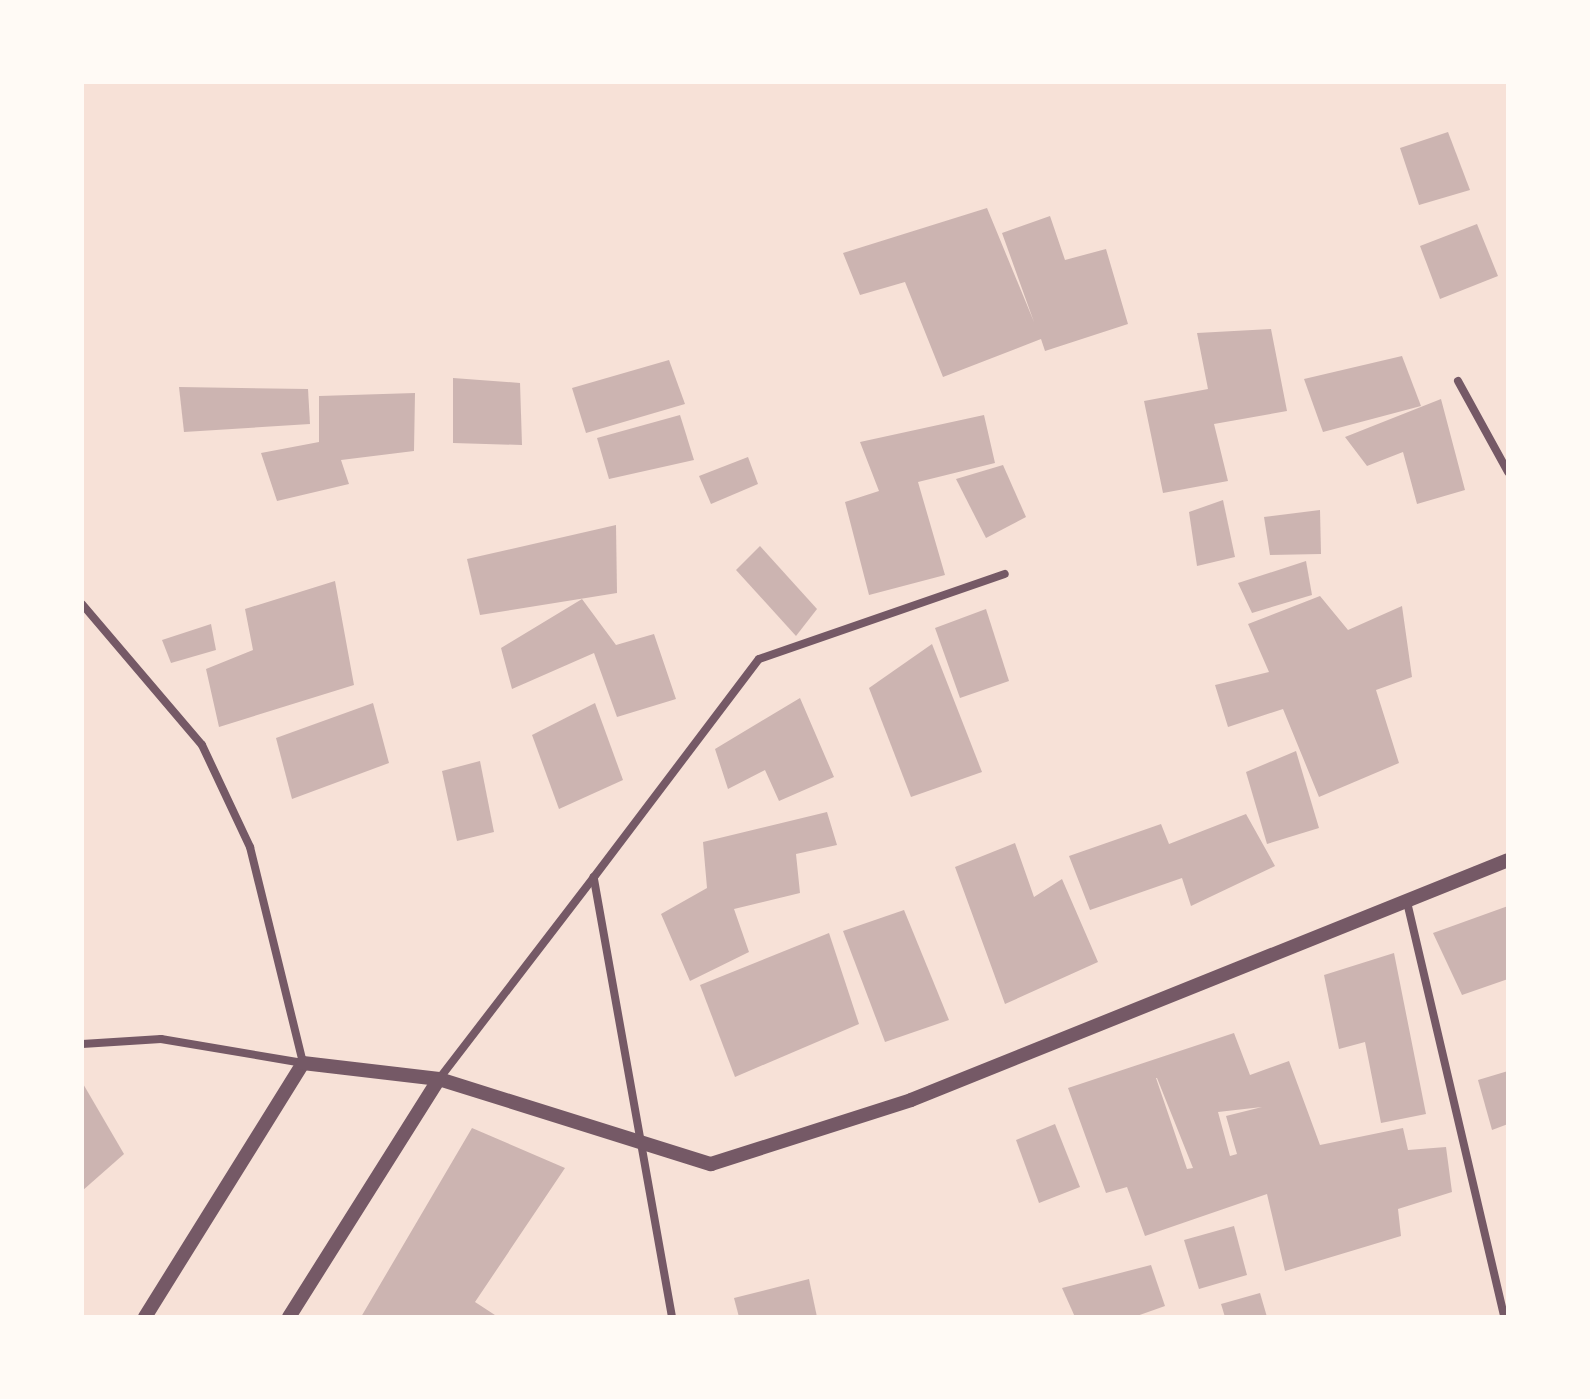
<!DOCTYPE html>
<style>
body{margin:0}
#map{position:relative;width:1590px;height:1399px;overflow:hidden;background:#f7e1d7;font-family:"PT Sans",sans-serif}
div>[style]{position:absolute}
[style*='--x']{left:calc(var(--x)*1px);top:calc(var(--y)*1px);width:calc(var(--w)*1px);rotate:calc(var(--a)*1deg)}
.building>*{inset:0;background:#ccb4b1}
.minor>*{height:8px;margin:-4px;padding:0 4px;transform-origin:4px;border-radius:4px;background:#755966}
.tertiary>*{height:14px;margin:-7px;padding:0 7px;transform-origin:7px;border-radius:7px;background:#755966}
span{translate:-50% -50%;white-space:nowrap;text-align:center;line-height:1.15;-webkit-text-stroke:8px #fffaf5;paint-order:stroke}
.frame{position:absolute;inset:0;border:84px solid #fffaf5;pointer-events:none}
</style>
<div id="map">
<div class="building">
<i style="clip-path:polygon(1448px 132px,1470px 190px,1419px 205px,1400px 148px)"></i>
<i style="clip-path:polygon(987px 208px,1034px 322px,1002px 233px,1050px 216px,1065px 260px,1106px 249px,1128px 324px,1045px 351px,1041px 339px,943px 377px,905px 282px,860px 295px,843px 253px)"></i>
<i style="clip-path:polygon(1477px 224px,1498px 276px,1440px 299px,1420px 246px)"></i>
<i style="clip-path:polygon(1271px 329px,1287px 411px,1214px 424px,1228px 481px,1163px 493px,1144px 401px,1208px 389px,1197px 333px)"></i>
<i style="clip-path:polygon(1402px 356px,1421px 406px,1323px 432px,1304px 379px)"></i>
<i style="clip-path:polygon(669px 360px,685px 404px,586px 433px,572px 388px)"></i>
<i style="clip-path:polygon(453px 378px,520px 383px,522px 445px,453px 443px)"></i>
<i style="clip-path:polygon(179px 387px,308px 389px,310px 424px,184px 432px)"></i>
<i style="clip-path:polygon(415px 393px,414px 451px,341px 460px,349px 484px,277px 501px,261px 453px,319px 442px,319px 396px)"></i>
<i style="clip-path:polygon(1441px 399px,1465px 490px,1417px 504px,1403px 452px,1367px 466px,1345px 437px)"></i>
<i style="clip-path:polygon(680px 415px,694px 460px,609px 479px,597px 438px)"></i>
<i style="clip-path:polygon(984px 415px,995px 463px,918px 482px,945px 575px,869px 595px,845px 502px,879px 491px,860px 442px)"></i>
<i style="clip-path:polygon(748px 457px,758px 484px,711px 504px,699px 476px)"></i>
<i style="clip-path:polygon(1003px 465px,1026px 517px,986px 538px,956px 479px)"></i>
<i style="clip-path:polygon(1223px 500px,1235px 557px,1197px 566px,1189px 512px)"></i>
<i style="clip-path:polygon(1320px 510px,1321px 554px,1270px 555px,1264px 517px)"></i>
<i style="clip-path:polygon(616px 525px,617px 593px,480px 615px,467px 559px)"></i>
<i style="clip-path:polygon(760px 546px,817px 609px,796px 636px,736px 570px)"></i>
<i style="clip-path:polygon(1306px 561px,1312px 595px,1252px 613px,1238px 583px)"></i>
<i style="clip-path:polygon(335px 581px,354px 685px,219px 727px,206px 669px,253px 650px,245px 609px)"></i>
<i style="clip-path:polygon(1320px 596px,1348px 630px,1402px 606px,1412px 677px,1376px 690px,1399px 763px,1319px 797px,1283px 709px,1228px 727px,1215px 685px,1269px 672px,1248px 624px)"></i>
<i style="clip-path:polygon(582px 599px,616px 645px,654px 634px,676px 699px,617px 717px,594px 653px,512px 689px,501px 648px)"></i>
<i style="clip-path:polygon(986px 609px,1009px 681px,960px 698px,935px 628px)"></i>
<i style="clip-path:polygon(211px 624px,216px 650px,171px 663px,162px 640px)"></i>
<i style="clip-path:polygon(932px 644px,982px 772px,911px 797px,869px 688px)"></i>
<i style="clip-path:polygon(800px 698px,834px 777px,779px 801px,765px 770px,728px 789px,715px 749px)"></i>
<i style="clip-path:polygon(373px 703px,389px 763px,292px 799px,276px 738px)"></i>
<i style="clip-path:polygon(595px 703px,623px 780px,559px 809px,532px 735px)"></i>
<i style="clip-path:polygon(1296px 751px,1319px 828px,1267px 844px,1246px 772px)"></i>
<i style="clip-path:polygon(480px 761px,494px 832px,457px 841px,442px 771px)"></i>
<i style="clip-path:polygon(827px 812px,837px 845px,796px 854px,800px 893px,734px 909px,749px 952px,690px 981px,661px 914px,707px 888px,703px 842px)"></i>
<i style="clip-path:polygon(1246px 814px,1275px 866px,1191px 906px,1182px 878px,1090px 910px,1069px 856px,1161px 824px,1169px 844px)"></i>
<i style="clip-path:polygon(1015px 843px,1034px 897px,1062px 879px,1098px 962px,1005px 1004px,955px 867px)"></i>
<i style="clip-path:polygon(1508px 906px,1508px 979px,1462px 995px,1433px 933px)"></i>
<i style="clip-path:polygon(904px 910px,949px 1020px,885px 1042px,843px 931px)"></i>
<i style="clip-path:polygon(829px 933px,859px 1024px,735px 1077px,700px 985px)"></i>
<i style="clip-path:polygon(1394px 953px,1426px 1114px,1381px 1123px,1365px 1042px,1339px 1049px,1324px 975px)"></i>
<i style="clip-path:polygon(evenodd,1234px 1033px,1250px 1075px,1289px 1061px,1320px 1145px,1403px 1128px,1408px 1150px,1446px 1147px,1452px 1192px,1398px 1209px,1401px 1236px,1285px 1271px,1267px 1194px,1145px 1236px,1127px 1187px,1106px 1193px,1068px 1088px,1234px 1033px,1156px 1078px,1157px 1078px,1193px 1168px,1187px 1169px,1156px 1078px,1234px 1033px,1262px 1107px,1226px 1116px,1237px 1154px,1230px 1156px,1218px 1112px,1262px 1107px)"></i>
<i style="clip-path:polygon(1508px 1071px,1508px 1124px,1492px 1130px,1478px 1080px)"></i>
<i style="clip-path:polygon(82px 1082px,124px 1154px,82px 1191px)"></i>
<i style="clip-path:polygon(1055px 1124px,1080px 1187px,1039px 1203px,1016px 1140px)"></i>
<i style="clip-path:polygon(472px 1128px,565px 1168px,475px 1302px,498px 1317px,361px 1317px)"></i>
<i style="clip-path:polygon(1234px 1226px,1247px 1275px,1199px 1289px,1184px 1240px)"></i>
<i style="clip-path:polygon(1151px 1265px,1165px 1306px,1134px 1317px,1075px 1317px,1062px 1288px)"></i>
<i style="clip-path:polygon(809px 1279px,817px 1317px,739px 1317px,734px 1298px)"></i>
<i style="clip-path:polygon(1260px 1293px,1267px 1317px,1225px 1317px,1221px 1304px)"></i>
</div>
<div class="minor">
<i style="--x:1458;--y:381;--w:104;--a:61.2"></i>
<i style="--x:82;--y:604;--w:185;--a:49.6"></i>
<i style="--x:202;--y:745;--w:113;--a:64.8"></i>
<i style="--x:250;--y:847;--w:222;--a:76.2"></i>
<i style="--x:303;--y:1063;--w:144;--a:-170.4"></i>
<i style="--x:161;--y:1039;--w:79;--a:176.4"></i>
<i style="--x:1407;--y:902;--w:426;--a:76.8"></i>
<i style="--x:439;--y:1079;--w:255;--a:-52.5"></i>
<i style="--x:672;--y:1317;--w:447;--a:-100.1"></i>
<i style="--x:594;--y:877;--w:273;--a:-52.9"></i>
<i style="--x:759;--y:659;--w:260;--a:-19.1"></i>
</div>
<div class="tertiary">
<i style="--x:145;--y:1317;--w:299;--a:-58.1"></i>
<i style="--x:303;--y:1063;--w:137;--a:6.7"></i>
<i style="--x:439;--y:1079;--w:285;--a:17.4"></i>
<i style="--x:711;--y:1164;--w:210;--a:-17.7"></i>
<i style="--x:911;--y:1100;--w:643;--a:-21.9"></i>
<i style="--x:289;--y:1317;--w:281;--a:-57.8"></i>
</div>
<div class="frame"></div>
</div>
